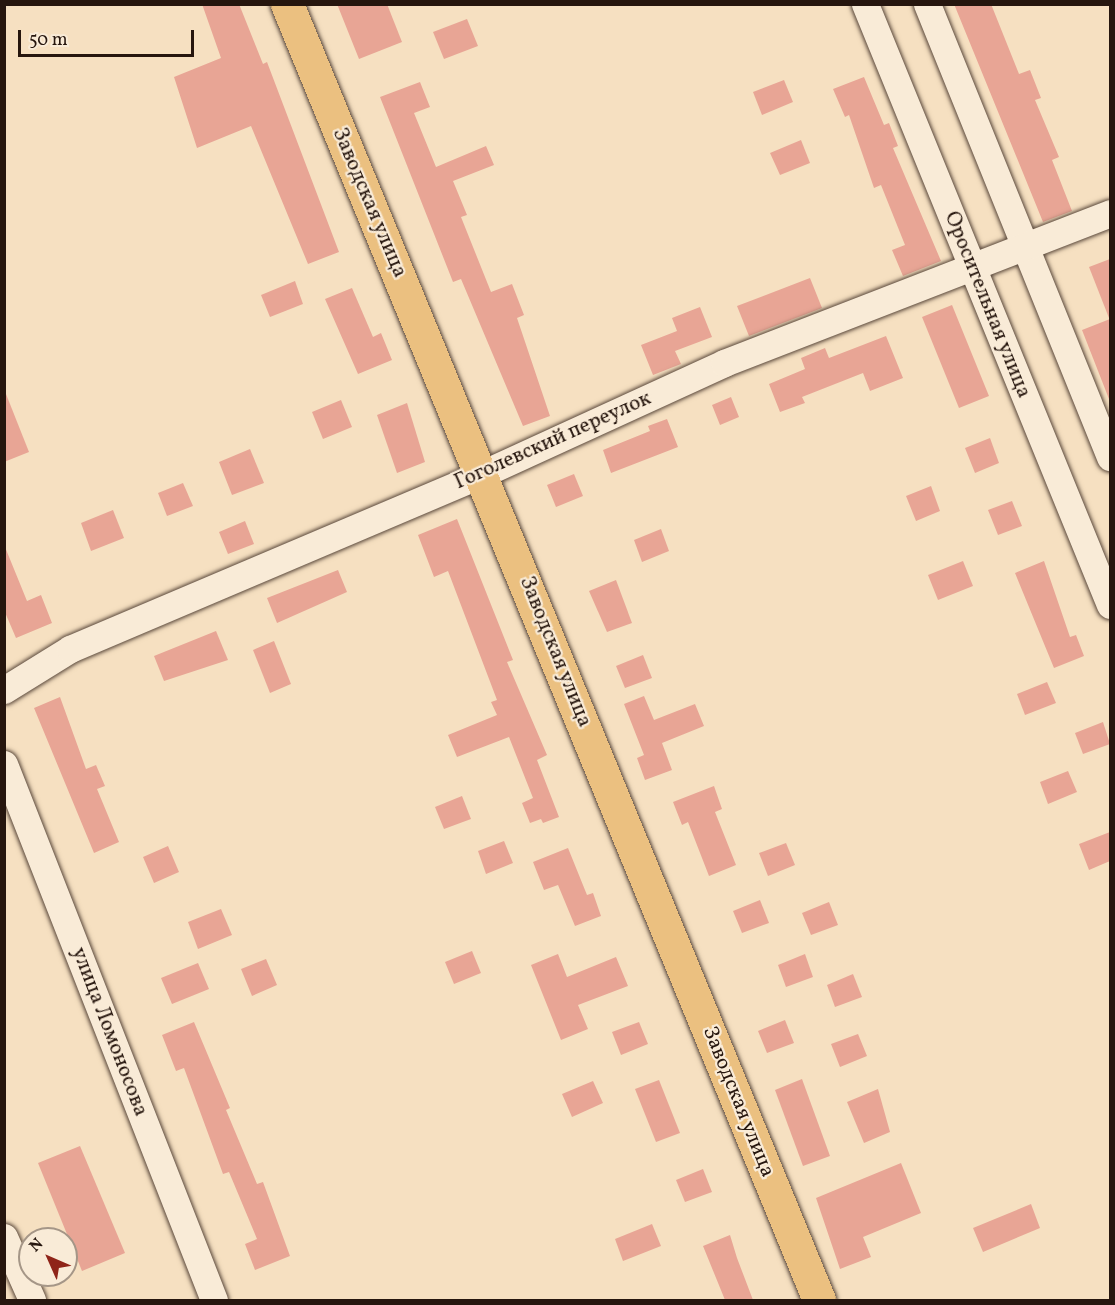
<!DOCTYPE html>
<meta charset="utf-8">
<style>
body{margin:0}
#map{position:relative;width:1115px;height:1305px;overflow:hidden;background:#f6e0c1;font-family:Vollkorn,serif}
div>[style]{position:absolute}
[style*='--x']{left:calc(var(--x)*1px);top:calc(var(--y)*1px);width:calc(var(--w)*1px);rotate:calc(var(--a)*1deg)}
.building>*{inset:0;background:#e8a595}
.roads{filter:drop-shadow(0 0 2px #5a483b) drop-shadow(0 0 2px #5a483b)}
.minor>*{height:27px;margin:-13.5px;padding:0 13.5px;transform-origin:13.5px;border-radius:13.5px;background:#f9ebd7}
.major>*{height:33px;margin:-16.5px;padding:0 16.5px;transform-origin:16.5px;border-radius:16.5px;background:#ebc080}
span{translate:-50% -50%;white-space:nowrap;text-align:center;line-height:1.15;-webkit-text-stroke:4.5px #f9ebd7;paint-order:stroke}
.street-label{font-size:21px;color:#26160e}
.frame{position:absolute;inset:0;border:6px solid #26160e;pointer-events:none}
.north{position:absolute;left:18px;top:1227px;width:60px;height:60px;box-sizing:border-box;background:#f9ebd7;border:2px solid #a59687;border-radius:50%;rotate:315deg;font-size:16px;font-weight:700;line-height:24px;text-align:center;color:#26160e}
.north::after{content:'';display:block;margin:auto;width:21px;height:27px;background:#8f2418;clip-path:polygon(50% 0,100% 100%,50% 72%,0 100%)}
.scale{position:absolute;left:18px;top:30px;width:176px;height:27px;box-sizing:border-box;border:3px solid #26160e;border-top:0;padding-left:8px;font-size:18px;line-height:21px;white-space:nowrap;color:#26160e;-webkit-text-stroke:4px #f9ebd7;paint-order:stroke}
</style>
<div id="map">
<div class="building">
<i style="clip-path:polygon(202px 4px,239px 4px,263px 64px,267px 62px,339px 252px,308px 264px,251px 126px,197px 148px,174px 77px,221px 58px)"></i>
<i style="clip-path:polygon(337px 4px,387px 4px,402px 42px,359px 59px)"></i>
<i style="clip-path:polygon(954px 4px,991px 4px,1019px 74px,1030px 70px,1041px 98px,1035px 100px,1059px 157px,1052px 160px,1072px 211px,1043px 222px)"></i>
<i style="clip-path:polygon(467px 19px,478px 46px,444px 59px,433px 32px)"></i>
<i style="clip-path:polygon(864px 77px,884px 125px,889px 123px,898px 146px,893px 148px,941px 261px,903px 276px,892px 250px,905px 245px,881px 185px,874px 188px,849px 115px,845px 117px,833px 89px)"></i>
<i style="clip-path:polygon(784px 80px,793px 102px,762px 115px,753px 92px)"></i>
<i style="clip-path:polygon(420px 82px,430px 107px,414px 113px,436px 167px,486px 146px,494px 165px,453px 181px,467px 215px,461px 217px,491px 292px,512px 284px,524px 315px,517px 318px,550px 416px,523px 426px,461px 279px,453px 282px,380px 97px)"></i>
<i style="clip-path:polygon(801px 140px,810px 163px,780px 175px,770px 153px)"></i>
<i style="clip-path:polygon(1110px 259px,1110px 318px,1109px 318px,1089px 267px)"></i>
<i style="clip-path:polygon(810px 278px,822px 308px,749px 336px,737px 306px)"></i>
<i style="clip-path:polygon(295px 281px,303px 304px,270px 317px,261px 295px)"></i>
<i style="clip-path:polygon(352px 288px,373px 337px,381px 333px,392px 360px,358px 374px,325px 299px)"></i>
<i style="clip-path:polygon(952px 305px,989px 396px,959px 408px,922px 317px)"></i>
<i style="clip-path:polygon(700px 307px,712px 337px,675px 351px,681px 364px,653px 375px,641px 345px,677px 331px,672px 318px)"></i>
<i style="clip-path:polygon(1110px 319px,1110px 398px,1109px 399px,1082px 330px)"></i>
<i style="clip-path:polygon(886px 336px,903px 378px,870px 391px,863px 373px,802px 397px,805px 403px,780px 412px,769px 384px,805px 369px,801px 358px,825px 348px,829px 358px)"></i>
<i style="clip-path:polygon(6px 394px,29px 452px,4px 462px,4px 395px)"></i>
<i style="clip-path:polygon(731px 397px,739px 417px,720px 425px,712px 405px)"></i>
<i style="clip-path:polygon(341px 400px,352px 427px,323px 439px,312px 412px)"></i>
<i style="clip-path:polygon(407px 403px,425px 462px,397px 473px,377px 415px)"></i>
<i style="clip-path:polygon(667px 419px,678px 447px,611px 473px,603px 450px,650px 431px,648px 426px)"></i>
<i style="clip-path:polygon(990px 438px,999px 463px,975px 473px,965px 448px)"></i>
<i style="clip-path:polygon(250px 449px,264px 483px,232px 495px,219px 462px)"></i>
<i style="clip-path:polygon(574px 474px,583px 496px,556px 507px,547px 485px)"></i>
<i style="clip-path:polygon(183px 483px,193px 506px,167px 516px,158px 493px)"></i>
<i style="clip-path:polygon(931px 486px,940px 511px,916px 521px,906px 496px)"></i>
<i style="clip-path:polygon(1012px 501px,1022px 526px,998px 535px,988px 510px)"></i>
<i style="clip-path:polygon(113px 510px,124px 538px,91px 551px,81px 523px)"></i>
<i style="clip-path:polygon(457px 519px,513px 660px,507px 662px,547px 755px,537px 760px,559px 817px,543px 823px,541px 819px,530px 823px,522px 803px,533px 798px,509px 737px,457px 757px,448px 735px,497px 715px,491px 702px,497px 700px,448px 571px,434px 577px,418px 535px)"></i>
<i style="clip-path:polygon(245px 521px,254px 544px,228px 554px,219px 532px)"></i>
<i style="clip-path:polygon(661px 529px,669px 551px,642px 562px,634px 540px)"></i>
<i style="clip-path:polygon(5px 547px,27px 601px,41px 595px,52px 623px,16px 638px,4px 610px)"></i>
<i style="clip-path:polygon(963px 561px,973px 586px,938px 600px,928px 575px)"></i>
<i style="clip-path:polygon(1044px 561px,1070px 637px,1076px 635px,1084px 656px,1054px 668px,1015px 573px)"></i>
<i style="clip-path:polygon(338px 570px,347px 592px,277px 623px,267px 598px)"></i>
<i style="clip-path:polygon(616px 580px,632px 623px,607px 632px,589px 591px)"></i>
<i style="clip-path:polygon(216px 631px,228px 660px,164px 681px,154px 656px)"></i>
<i style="clip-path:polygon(274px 641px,291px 684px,270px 693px,253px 650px)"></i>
<i style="clip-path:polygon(643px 655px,652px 678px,625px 688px,616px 666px)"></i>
<i style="clip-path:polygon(1047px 682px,1056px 703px,1025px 715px,1017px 694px)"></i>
<i style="clip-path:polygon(644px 696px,654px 720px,695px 704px,704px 726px,662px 743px,672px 770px,645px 780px,637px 758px,644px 755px,624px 704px)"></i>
<i style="clip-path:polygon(60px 697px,86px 769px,96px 765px,105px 786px,97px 789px,119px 842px,94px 853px,34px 708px)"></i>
<i style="clip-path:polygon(1103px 722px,1110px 744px,1083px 754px,1075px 733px)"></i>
<i style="clip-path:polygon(1068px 771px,1077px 792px,1048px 804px,1040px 782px)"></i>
<i style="clip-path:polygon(714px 786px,722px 809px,715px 812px,736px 865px,709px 876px,688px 822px,682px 825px,673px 802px)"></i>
<i style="clip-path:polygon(462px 796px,471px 819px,444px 829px,435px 807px)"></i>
<i style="clip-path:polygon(1110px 832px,1110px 861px,1089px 870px,1079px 844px)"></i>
<i style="clip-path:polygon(504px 841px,513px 863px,486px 874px,478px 851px)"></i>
<i style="clip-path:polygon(786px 843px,795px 865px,768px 876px,759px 853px)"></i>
<i style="clip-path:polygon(168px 846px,179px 872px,154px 883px,143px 857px)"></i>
<i style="clip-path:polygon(568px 848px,587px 895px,593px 893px,601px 916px,575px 926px,558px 885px,544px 890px,533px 862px)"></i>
<i style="clip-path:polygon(760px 900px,769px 923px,742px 933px,733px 911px)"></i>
<i style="clip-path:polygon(829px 902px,838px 925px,811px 935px,802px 913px)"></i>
<i style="clip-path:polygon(221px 909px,232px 935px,198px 949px,188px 922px)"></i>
<i style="clip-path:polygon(472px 951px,481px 973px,454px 984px,445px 962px)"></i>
<i style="clip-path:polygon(558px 954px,567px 977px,616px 957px,628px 986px,578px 1005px,588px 1029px,561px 1040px,531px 965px)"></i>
<i style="clip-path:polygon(805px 954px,813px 977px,786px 987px,778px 965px)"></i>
<i style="clip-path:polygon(266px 959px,277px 985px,252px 996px,241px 969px)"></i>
<i style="clip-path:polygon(198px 963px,209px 989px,172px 1004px,161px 978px)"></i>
<i style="clip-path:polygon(853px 974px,862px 997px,835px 1007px,827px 985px)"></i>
<i style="clip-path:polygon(785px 1020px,794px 1043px,767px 1053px,758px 1031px)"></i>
<i style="clip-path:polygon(194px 1022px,230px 1108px,226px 1110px,257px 1184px,263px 1182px,290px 1256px,255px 1270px,245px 1244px,257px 1239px,229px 1172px,223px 1174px,184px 1068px,176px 1071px,162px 1035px)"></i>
<i style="clip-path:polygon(639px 1022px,648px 1044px,621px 1055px,612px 1032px)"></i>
<i style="clip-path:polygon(858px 1034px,867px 1056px,840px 1067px,831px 1044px)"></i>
<i style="clip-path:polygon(802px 1079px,830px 1156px,803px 1166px,775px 1090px)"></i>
<i style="clip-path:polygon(659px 1080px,680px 1133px,656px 1142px,635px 1089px)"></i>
<i style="clip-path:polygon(593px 1081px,603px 1103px,572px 1117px,562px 1094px)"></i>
<i style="clip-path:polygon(878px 1089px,890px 1132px,864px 1143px,847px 1102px)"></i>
<i style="clip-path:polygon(80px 1146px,125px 1253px,82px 1271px,38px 1163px)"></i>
<i style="clip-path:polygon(901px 1163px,921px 1213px,863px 1237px,871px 1257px,840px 1269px,816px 1198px)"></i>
<i style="clip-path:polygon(703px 1169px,712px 1192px,685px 1202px,676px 1180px)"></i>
<i style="clip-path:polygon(1031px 1204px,1040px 1228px,983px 1252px,973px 1228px)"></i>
<i style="clip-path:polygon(652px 1224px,661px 1246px,623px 1261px,615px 1239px)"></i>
<i style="clip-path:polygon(730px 1235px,737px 1258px,753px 1300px,725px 1300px,703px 1246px)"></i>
</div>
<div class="roads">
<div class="minor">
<i style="--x:865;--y:4;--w:649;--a:67.82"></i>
<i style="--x:927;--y:4;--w:489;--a:68"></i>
<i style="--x:4;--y:690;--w:78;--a:-31.8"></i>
<i style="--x:70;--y:649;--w:448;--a:-23"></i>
<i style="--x:482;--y:474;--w:266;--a:-24.6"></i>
<i style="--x:724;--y:363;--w:414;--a:-21.2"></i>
<i style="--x:4;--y:764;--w:576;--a:68.61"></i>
<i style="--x:4;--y:1237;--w:69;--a:66"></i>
</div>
<div class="major">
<i style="--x:287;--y:4;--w:1401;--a:67.68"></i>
</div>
</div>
<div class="street-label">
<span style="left:369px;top:203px;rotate:67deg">Заводская улица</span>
<span style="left:987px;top:305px;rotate:68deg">Оросительная улица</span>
<span style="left:553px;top:441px;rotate:-24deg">Гоголевский переулок</span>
<span style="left:555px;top:652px;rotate:68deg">Заводская улица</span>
<span style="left:109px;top:1032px;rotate:69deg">улица Ломоносова</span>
<span style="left:738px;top:1102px;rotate:68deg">Заводская улица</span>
</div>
<div class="frame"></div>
<div class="north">N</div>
<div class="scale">50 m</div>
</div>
